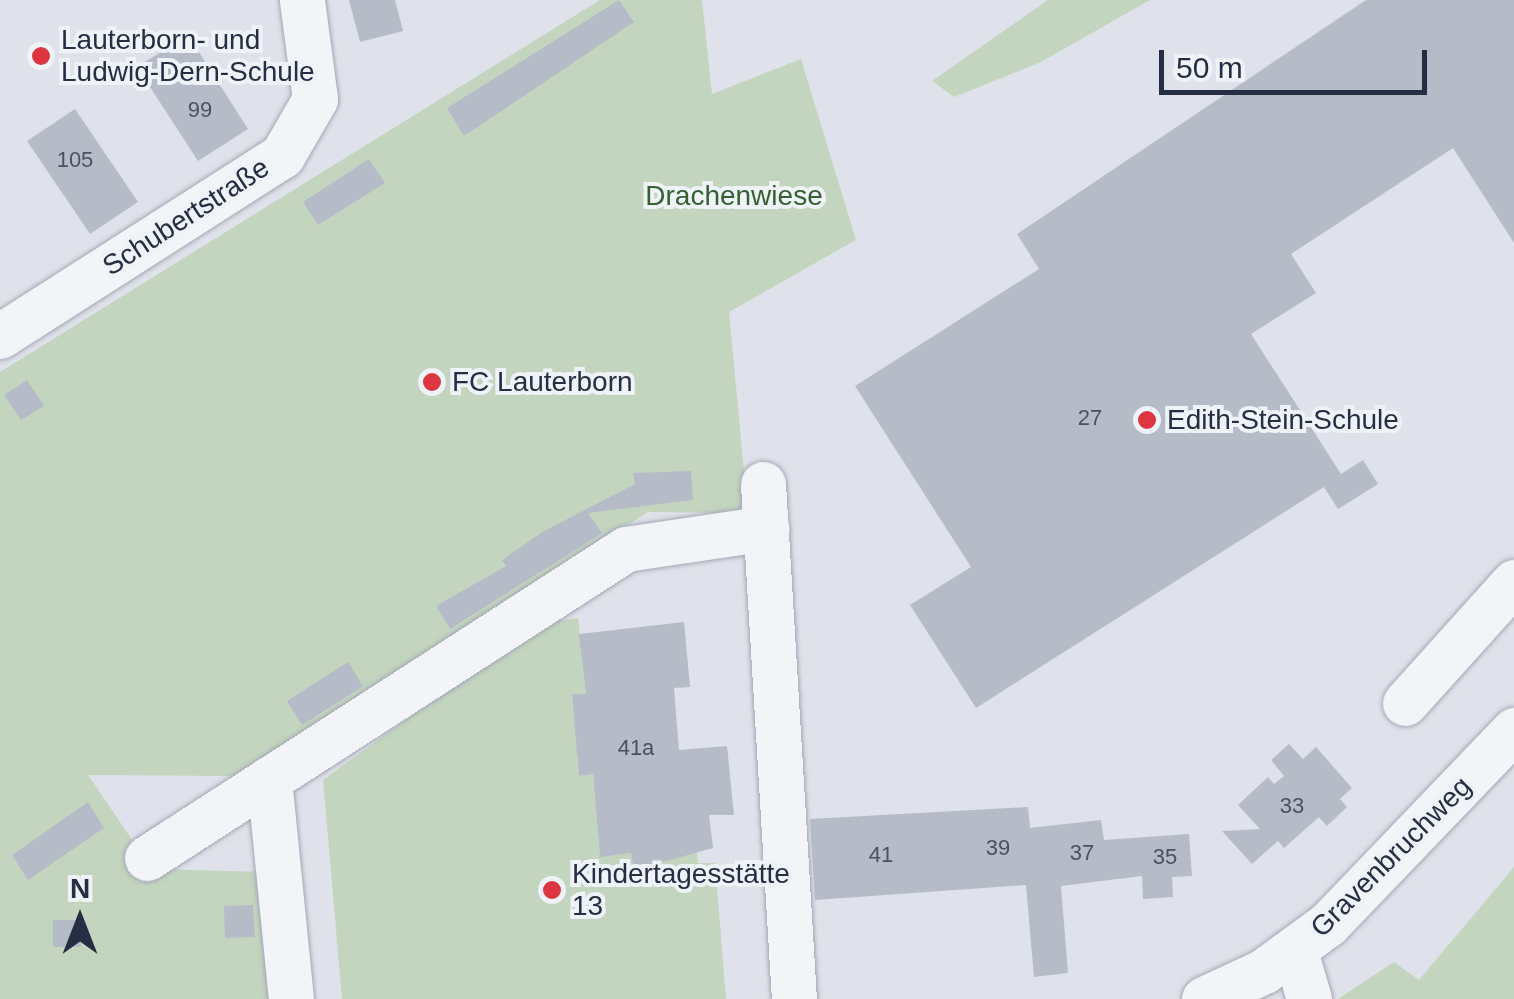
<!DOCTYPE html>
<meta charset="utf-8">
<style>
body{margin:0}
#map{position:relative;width:1514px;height:999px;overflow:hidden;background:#dfe2ea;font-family:Arial,sans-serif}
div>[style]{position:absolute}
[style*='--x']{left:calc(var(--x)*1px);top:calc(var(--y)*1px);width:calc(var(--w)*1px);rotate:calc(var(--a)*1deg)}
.green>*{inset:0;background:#c3d5bf}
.building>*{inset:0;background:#b6bbc8}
.roads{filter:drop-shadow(0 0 2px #a4a8b5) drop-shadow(0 0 2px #a4a8b5)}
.minor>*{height:45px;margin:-22.5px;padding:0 22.5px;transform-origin:22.5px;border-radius:22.5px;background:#f2f4f8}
.dots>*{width:28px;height:28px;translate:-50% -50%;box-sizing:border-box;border:5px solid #eff2f7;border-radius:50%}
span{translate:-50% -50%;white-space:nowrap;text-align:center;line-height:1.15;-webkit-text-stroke:8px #eff2f7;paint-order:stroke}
.number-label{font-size:22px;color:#4a5164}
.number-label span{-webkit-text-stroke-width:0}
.poi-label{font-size:28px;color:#262e43}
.left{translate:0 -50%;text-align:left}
.park-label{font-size:28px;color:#376032}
.street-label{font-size:28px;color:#262e43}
.north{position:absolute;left:30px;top:869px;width:100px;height:100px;-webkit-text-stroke:8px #eff2f7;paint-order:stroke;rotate:0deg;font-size:28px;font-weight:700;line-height:40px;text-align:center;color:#262e43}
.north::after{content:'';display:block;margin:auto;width:35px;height:45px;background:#262e43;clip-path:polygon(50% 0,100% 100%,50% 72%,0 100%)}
.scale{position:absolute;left:1159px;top:50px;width:268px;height:45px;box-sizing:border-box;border:5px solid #262e43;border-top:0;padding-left:12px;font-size:30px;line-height:35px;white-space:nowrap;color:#262e43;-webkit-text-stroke:8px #eff2f7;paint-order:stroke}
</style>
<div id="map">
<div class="green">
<i style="clip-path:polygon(600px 0,702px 0,712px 94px,801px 59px,856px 240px,729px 312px,748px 513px,648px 512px,234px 776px,88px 775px,152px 869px,262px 872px,275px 999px,0 999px,0 372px)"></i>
<i style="clip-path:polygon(1048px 0,1150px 0,1041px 62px,954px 97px,932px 81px)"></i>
<i style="clip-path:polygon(578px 618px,586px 694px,572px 695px,573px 711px,593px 755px,577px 758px,579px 776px,593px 774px,600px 856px,631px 853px,635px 870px,696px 847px,698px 863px,715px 863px,726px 999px,342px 999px,323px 780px,539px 623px)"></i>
<i style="clip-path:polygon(1514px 867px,1514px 999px,1338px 999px,1394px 962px,1419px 980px)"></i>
</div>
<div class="building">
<i style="clip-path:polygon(349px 0,395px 0,403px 31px,360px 42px)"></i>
<i style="clip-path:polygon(619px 0,634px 22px,464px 136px,447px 108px)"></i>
<i style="clip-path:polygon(1366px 0,1514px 0,1514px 243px,1453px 148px,1291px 254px,1316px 293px,1251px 334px,1341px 474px,1363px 460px,1378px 484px,1338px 509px,1324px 487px,976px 708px,910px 605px,971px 567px,855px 386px,1039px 269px,1017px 234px)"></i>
<i style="clip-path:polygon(188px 35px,248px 129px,198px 161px,137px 67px)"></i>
<i style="clip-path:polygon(75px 109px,138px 202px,90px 234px,27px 141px)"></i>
<i style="clip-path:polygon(369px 159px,385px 183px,318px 225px,303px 202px)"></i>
<i style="clip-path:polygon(27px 380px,44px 406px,21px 420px,4px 395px)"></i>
<i style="clip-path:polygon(691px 471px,693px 500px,588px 513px,602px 533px,450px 629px,436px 606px,506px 566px,502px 560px,544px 531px,635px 484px,633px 473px)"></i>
<i style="clip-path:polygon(684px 622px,690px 687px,674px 688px,679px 750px,727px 746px,734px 815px,709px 815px,713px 848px,634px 870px,631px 853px,600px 857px,593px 774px,579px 776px,572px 694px,586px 694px,579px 634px)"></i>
<i style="clip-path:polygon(348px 662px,363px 686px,302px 725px,287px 701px)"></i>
<i style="clip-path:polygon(1289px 744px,1303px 759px,1316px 747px,1352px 788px,1340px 799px,1347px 807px,1327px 826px,1319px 817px,1284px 848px,1278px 841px,1252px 864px,1222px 831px,1260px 829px,1238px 805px,1268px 777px,1274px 784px,1284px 776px,1271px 760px)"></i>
<i style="clip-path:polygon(88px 802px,104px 828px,28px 880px,12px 855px)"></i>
<i style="clip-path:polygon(1028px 807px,1030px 828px,1101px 820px,1104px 840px,1189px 834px,1192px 876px,1172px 877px,1173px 897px,1143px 899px,1142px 876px,1061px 886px,1068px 973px,1034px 977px,1026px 885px,815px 900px,810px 819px)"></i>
<i style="clip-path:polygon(253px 905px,255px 937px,225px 938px,224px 906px)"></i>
<i style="clip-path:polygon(53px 920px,81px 920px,81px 947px,53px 947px)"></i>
</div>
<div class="roads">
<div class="minor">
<i style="--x:0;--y:336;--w:335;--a:-32.6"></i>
<i style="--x:282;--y:156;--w:66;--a:-59.9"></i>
<i style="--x:315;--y:99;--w:100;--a:-97.5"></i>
<i style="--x:763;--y:484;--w:516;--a:86.56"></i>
<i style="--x:1405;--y:703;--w:163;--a:-48"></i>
<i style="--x:269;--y:779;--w:221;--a:84.3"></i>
<i style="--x:147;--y:858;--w:570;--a:-32.83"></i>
<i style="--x:626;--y:549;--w:142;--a:-8.5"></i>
<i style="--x:1295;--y:951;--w:50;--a:73.7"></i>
<i style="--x:1204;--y:999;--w:66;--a:-25"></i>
<i style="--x:1264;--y:971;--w:79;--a:-36.3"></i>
<i style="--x:1328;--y:924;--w:269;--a:-46.2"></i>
</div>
</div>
<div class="dots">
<i style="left:41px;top:56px;background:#dc3741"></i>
<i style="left:432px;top:382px;background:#dc3741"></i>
<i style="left:1147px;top:420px;background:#dc3741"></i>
<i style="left:552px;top:890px;background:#dc3741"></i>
</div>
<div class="number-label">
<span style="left:200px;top:110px">99</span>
<span style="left:75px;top:160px">105</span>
<span style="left:1090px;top:418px">27</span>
<span style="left:636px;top:748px">41a</span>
<span style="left:1292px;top:806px">33</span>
<span style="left:998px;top:848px">39</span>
<span style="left:1082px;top:853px">37</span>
<span style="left:881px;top:855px">41</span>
<span style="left:1165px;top:857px">35</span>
</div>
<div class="poi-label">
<span class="left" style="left:61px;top:56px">Lauterborn- und<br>Ludwig-Dern-Schule</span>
<span class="left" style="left:452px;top:382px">FC Lauterborn</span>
<span class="left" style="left:1167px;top:420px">Edith-Stein-Schule</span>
<span class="left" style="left:572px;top:890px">Kindertagesstätte<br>13</span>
</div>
<div class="park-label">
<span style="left:734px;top:196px">Drachenwiese</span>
</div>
<div class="street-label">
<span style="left:186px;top:217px;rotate:-33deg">Schubertstraße</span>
<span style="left:1391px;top:857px;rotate:-45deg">Gravenbruchweg</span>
</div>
<div class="north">N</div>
<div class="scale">50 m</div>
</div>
